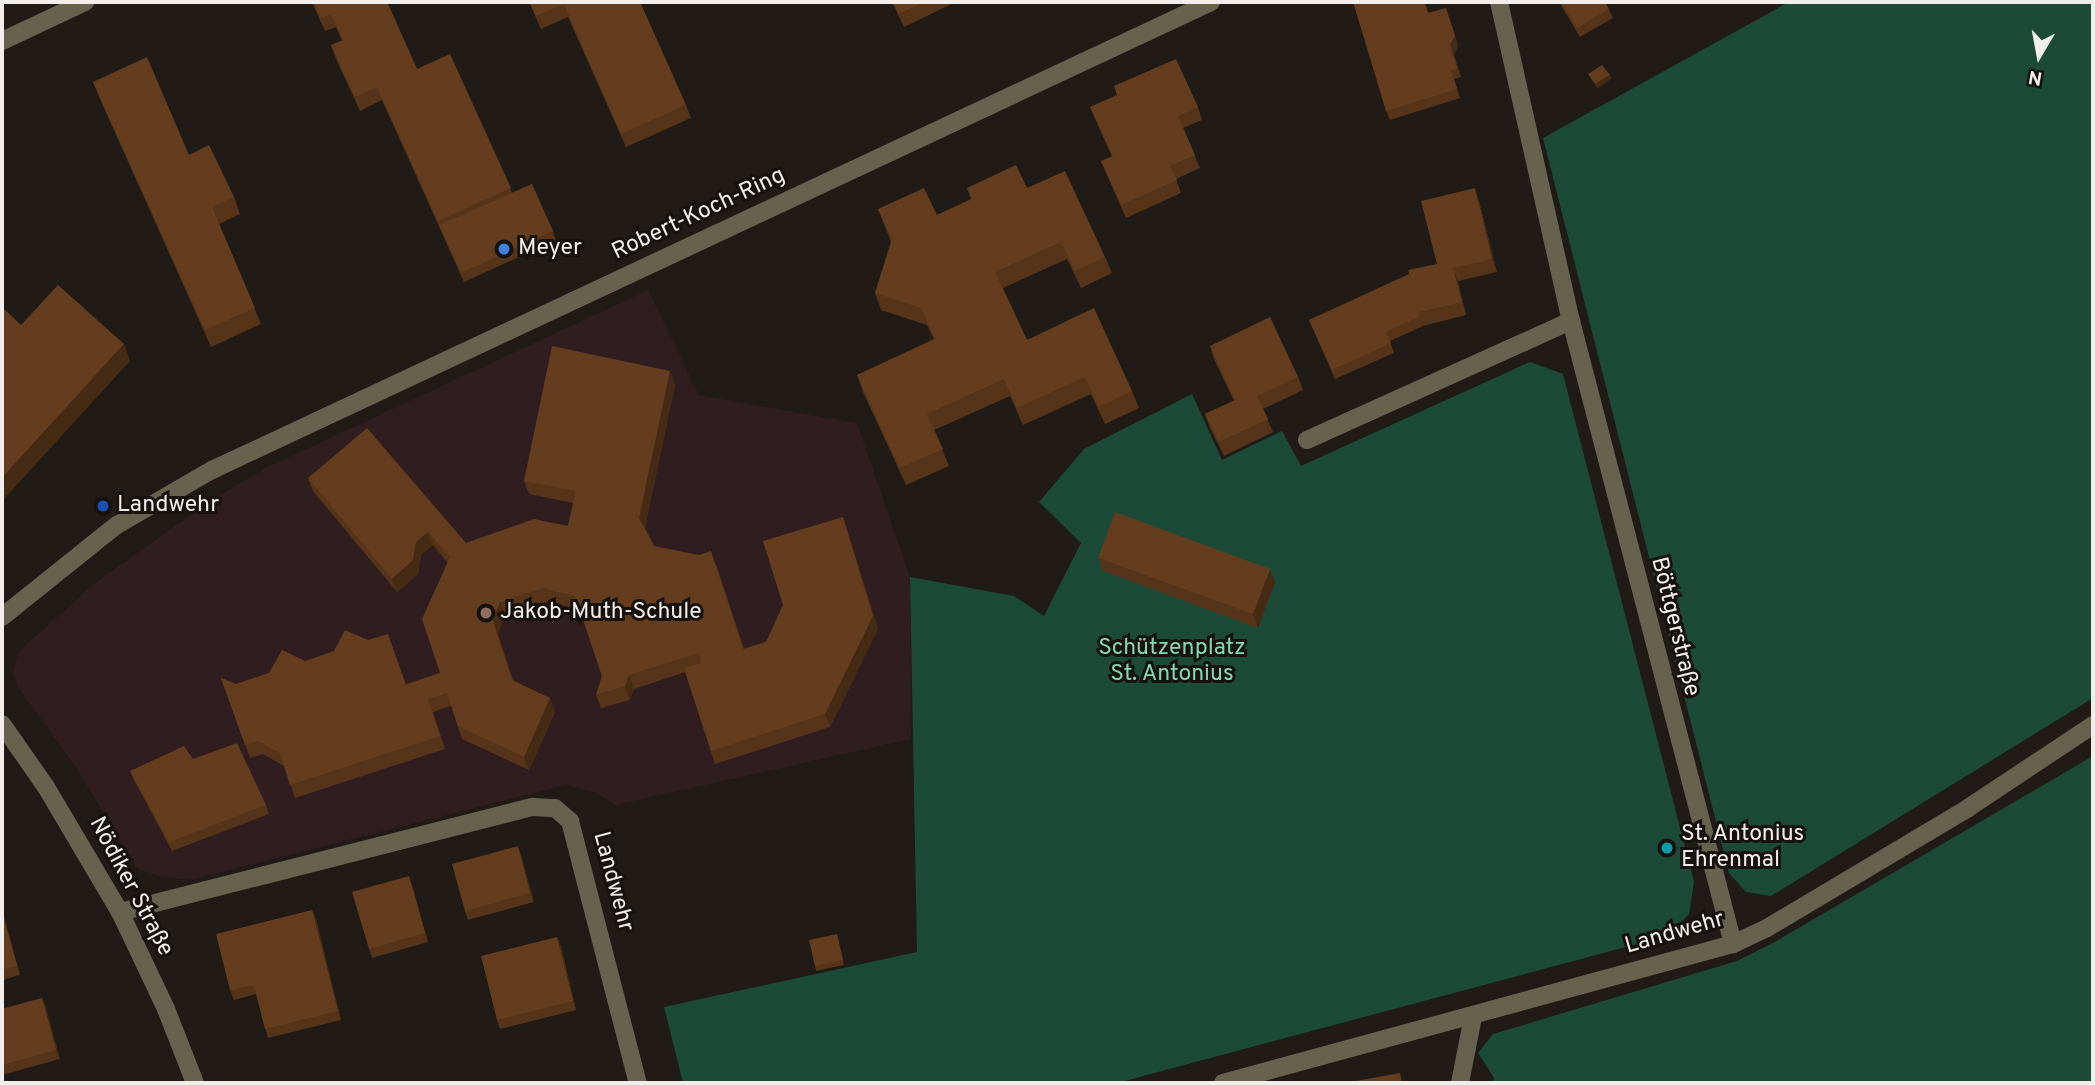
<!DOCTYPE html>
<meta charset="utf-8">
<style>
body{margin:0}
#map{position:relative;width:2095px;height:1085px;overflow:hidden;background:#201b17;font-family:Overpass,sans-serif}
div>[style]{position:absolute}
[style*='--x']{left:calc(var(--x)*1px);top:calc(var(--y)*1px);width:calc(var(--w)*1px);rotate:calc(var(--a)*1deg)}
.education>*{inset:0;background:#301d1f}
.green>*{inset:0;background:#1b4b38}
.minor>*{height:18px;margin:-9px;padding:0 9px;transform-origin:9px;border-radius:9px;background:#65624d}
.wall>*{inset:0;background:#553419}
.shaded-wall>*{inset:0;background:#452b14}
.building>*{inset:0;background:#633d1d}
.dots>*{width:19px;height:19px;translate:-50% -50%;box-sizing:border-box;border:4px solid #17120e;border-radius:50%}
span{translate:-50% -50%;white-space:nowrap;text-align:center;line-height:1.15;-webkit-text-stroke:6px #17120e;paint-order:stroke}
.street-label{font-size:23px;color:#f2eeec}
.poi-label{font-size:23px;color:#f2eeec}
.left{translate:0 -50%;text-align:left}
.park-label{font-size:23px;color:#82d8b3}
.frame{position:absolute;inset:0;border:4px solid #f2eeec;pointer-events:none}
.north{position:absolute;left:2004px;top:21px;width:70px;height:70px;-webkit-text-stroke:5px #17120e;paint-order:stroke;rotate:190deg;font-size:19px;font-weight:700;line-height:28px;text-align:center;color:#f2eeec}
.north::after{content:'';display:block;margin:auto;width:24px;height:32px;background:#f2eeec;clip-path:polygon(50% 0,100% 100%,50% 72%,0 100%)}
</style>
<div id="map">
<div class="education">
<i style="clip-path:polygon(648px 290px,699px 395px,857px 423px,910px 577px,911px 739px,616px 805px,594px 792px,567px 785px,190px 880px,162px 877px,138px 869px,77px 769px,17px 686px,13px 670px,18px 654px,29px 642px,95px 583px,213px 499px,270px 466px)"></i>
</div>
<div class="green">
<i style="clip-path:polygon(1789px 2px,2093px 2px,2093px 698px,1771px 896px,1746px 892px,1729px 873px,1543px 138px)"></i>
<i style="clip-path:polygon(1530px 362px,1563px 374px,1694px 882px,1689px 914px,1667px 936px,1117px 1083px,683px 1083px,664px 1007px,917px 952px,910px 577px,1014px 596px,1044px 616px,1081px 543px,1039px 502px,1084px 449px,1192px 394px,1222px 460px,1282px 431px,1301px 466px)"></i>
<i style="clip-path:polygon(2093px 756px,2093px 1083px,1493px 1083px,1494px 1078px,1478px 1053px,1493px 1034px,1737px 961px,1773px 943px)"></i>
</div>
<div class="minor">
<i style="--x:1499;--y:2;--w:327;--a:77.3"></i>
<i style="--x:1571;--y:321;--w:644;--a:75.42"></i>
<i style="--x:2;--y:41;--w:92;--a:-25.2"></i>
<i style="--x:1307;--y:440;--w:290;--a:-24.3"></i>
<i style="--x:2;--y:617;--w:147;--a:-38.7"></i>
<i style="--x:117;--y:525;--w:110;--a:-30.1"></i>
<i style="--x:212;--y:470;--w:1103;--a:-25.1"></i>
<i style="--x:2;--y:724;--w:77;--a:55.1"></i>
<i style="--x:46;--y:787;--w:145;--a:59.4"></i>
<i style="--x:120;--y:912;--w:107;--a:64.6"></i>
<i style="--x:166;--y:1009;--w:79;--a:68.6"></i>
<i style="--x:120;--y:912;--w:426;--a:-14.3"></i>
<i style="--x:533;--y:807;--w:22;--a:3"></i>
<i style="--x:555;--y:808;--w:20;--a:41"></i>
<i style="--x:570;--y:821;--w:271;--a:75.5"></i>
<i style="--x:1223;--y:1083;--w:529;--a:-15.25"></i>
<i style="--x:1733;--y:944;--w:38;--a:-25"></i>
<i style="--x:1767;--y:928;--w:234;--a:-30.8"></i>
<i style="--x:1968;--y:808;--w:150;--a:-33.6"></i>
<i style="--x:1460;--y:1083;--w:67;--a:-78.9"></i>
</div>
<div class="wall">
<i style="clip-path:polygon(312px 2px,387px 2px,417px 69px,450px 54px,512px 193px,553px 231px,556px 240px,464px 282px,382px 100px,360px 111px,336px 59px,331px 45px,342px 41px,336px 27px,325px 31px)"></i>
<i style="clip-path:polygon(529px 2px,640px 2px,686px 105px,691px 118px,626px 147px,568px 17px,541px 29px)"></i>
<i style="clip-path:polygon(892px 2px,956px 2px,904px 27px)"></i>
<i style="clip-path:polygon(1425px 2px,1428px 13px,1449px 17px,1458px 45px,1454px 55px,1461px 77px,1454px 79px,1460px 98px,1390px 120px,1386px 111px)"></i>
<i style="clip-path:polygon(1559px 2px,1605px 2px,1613px 18px,1580px 37px)"></i>
<i style="clip-path:polygon(93px 82px,189px 155px,234px 197px,240px 214px,219px 224px,261px 324px,211px 347px,100px 99px)"></i>
<i style="clip-path:polygon(1090px 107px,1198px 107px,1202px 120px,1183px 128px,1200px 168px,1176px 179px,1181px 193px,1126px 218px,1101px 161px,1112px 157px)"></i>
<i style="clip-path:polygon(967px 188px,1027px 188px,1105px 257px,1112px 273px,1081px 288px,1067px 259px,1003px 288px,1027px 340px,1132px 391px,1139px 408px,1105px 424px,1091px 394px,1023px 425px,1010px 396px,934px 430px,949px 466px,906px 485px,863px 392px,857px 375px,934px 339px,927px 325px,881px 310px,875px 293px,891px 242px,878px 209px,937px 215px,971px 199px)"></i>
<i style="clip-path:polygon(1479px 201px,1497px 272px,1458px 281px,1466px 315px,1423px 326px,1390px 341px,1394px 353px,1335px 379px,1309px 320px,1437px 264px)"></i>
<i style="clip-path:polygon(1210px 346px,1298px 377px,1303px 390px,1263px 409px,1273px 432px,1224px 456px,1210px 428px,1205px 414px,1234px 401px,1214px 359px)"></i>
<i style="clip-path:polygon(675px 385px,645px 528px,654px 546px,716px 564px,744px 649px,766px 642px,843px 517px,878px 629px,830px 727px,715px 764px,685px 672px,634px 689px,630px 700px,601px 708px,596px 695px,602px 676px,580px 609px,547px 602px,505px 615px,498px 634px,513px 680px,555px 712px,529px 770px,462px 739px,451px 706px,433px 712px,445px 749px,295px 798px,284px 766px,263px 754px,250px 758px,221px 678px,236px 684px,305px 661px,406px 684px,440px 673px,447px 562px,433px 545px,421px 555px,418px 574px,397px 592px,313px 491px,308px 478px,466px 543px,568px 526px,573px 503px,529px 494px,524px 481px)"></i>
<i style="clip-path:polygon(1098px 558px,1270px 569px,1275px 582px,1258px 628px,1103px 571px)"></i>
<i style="clip-path:polygon(193px 759px,266px 805px,269px 814px,172px 851px,134px 780px,130px 771px)"></i>
<i style="clip-path:polygon(521px 855px,534px 902px,468px 920px,465px 911px)"></i>
<i style="clip-path:polygon(412px 885px,428px 942px,372px 958px,369px 949px)"></i>
<i style="clip-path:polygon(2px 909px,20px 975px,2px 980px)"></i>
<i style="clip-path:polygon(312px 910px,316px 919px,341px 1020px,268px 1038px,256px 994px,234px 1000px,230px 990px)"></i>
<i style="clip-path:polygon(837px 934px,844px 965px,816px 971px,815px 966px)"></i>
<i style="clip-path:polygon(561px 946px,576px 1010px,500px 1029px,497px 1020px)"></i>
<i style="clip-path:polygon(42px 998px,60px 1059px,2px 1075px,2px 1009px)"></i>
</div>
<div class="shaded-wall">
<i style="clip-path:polygon(1449px 17px,1458px 45px,1454px 55px,1461px 77px,1450px 45px)"></i>
<i style="clip-path:polygon(1610px 75px,1611px 79px,1597px 89px,1595px 84px)"></i>
<i style="clip-path:polygon(1475px 188px,1479px 201px,1497px 272px,1492px 259px)"></i>
<i style="clip-path:polygon(1453px 268px,1458px 281px,1466px 315px,1462px 302px)"></i>
<i style="clip-path:polygon(124px 344px,130px 361px,2px 501px,2px 478px)"></i>
<i style="clip-path:polygon(670px 371px,675px 385px,644px 531px,639px 518px)"></i>
<i style="clip-path:polygon(843px 517px,878px 629px,830px 727px,825px 714px)"></i>
<i style="clip-path:polygon(428px 532px,433px 545px,421px 555px,418px 574px,397px 592px,392px 579px,416px 542px)"></i>
<i style="clip-path:polygon(1270px 569px,1275px 582px,1258px 628px,1253px 614px)"></i>
<i style="clip-path:polygon(500px 602px,505px 615px,498px 634px,517px 693px,493px 621px)"></i>
<i style="clip-path:polygon(629px 675px,634px 689px,630px 700px,625px 686px)"></i>
<i style="clip-path:polygon(550px 698px,555px 712px,529px 770px,524px 757px)"></i>
<i style="clip-path:polygon(518px 846px,521px 855px,534px 902px,530px 893px)"></i>
<i style="clip-path:polygon(2px 909px,20px 975px,2px 912px)"></i>
<i style="clip-path:polygon(312px 910px,316px 919px,341px 1020px,338px 1011px)"></i>
<i style="clip-path:polygon(557px 937px,561px 946px,576px 1010px,573px 1001px)"></i>
<i style="clip-path:polygon(42px 998px,46px 1007px,60px 1059px,56px 1050px)"></i>
</div>
<div class="building">
<i style="clip-path:polygon(313px 2px,387px 2px,417px 69px,450px 54px,511px 188px,438px 221px,377px 87px,355px 97px,331px 45px,343px 40px,331px 14px,321px 18px)"></i>
<i style="clip-path:polygon(530px 2px,640px 2px,686px 105px,621px 134px,564px 4px,536px 16px)"></i>
<i style="clip-path:polygon(893px 2px,924px 2px,899px 14px)"></i>
<i style="clip-path:polygon(1353px 2px,1424px 2px,1428px 13px,1446px 8px,1455px 36px,1450px 45px,1457px 68px,1451px 70px,1457px 89px,1386px 111px)"></i>
<i style="clip-path:polygon(1561px 2px,1605px 2px,1609px 9px,1577px 28px)"></i>
<i style="clip-path:polygon(147px 57px,189px 155px,209px 145px,234px 197px,212px 207px,255px 308px,205px 330px,93px 82px)"></i>
<i style="clip-path:polygon(1176px 59px,1198px 107px,1178px 116px,1195px 155px,1170px 166px,1177px 180px,1121px 205px,1101px 161px,1113px 156px,1090px 107px,1117px 95px,1114px 86px)"></i>
<i style="clip-path:polygon(1602px 65px,1610px 75px,1595px 84px,1588px 74px)"></i>
<i style="clip-path:polygon(1016px 165px,1027px 188px,1065px 171px,1105px 257px,1075px 271px,1061px 242px,995px 272px,1027px 340px,1094px 308px,1132px 391px,1099px 407px,1085px 377px,1017px 408px,1004px 379px,927px 414px,943px 449px,900px 468px,857px 375px,935px 339px,921px 308px,875px 293px,892px 239px,878px 209px,924px 188px,937px 215px,972px 199px,967px 188px)"></i>
<i style="clip-path:polygon(532px 184px,553px 231px,461px 273px,439px 225px)"></i>
<i style="clip-path:polygon(1475px 188px,1492px 259px,1453px 268px,1462px 302px,1419px 312px,1408px 270px,1437px 264px,1421px 201px)"></i>
<i style="clip-path:polygon(1409px 274px,1420px 316px,1386px 332px,1391px 343px,1332px 370px,1309px 320px)"></i>
<i style="clip-path:polygon(58px 285px,124px 344px,2px 478px,2px 307px,21px 325px)"></i>
<i style="clip-path:polygon(1270px 317px,1298px 377px,1257px 396px,1268px 419px,1219px 442px,1205px 414px,1235px 400px,1210px 346px)"></i>
<i style="clip-path:polygon(552px 346px,670px 371px,639px 518px,654px 546px,699px 555px,711px 551px,743px 649px,766px 642px,783px 605px,763px 541px,843px 517px,873px 616px,825px 714px,711px 751px,684px 668px,701px 663px,699px 653px,629px 675px,625px 686px,596px 695px,602px 676px,575px 596px,542px 588px,500px 602px,493px 621px,512px 680px,550px 698px,524px 757px,458px 726px,447px 693px,428px 699px,440px 736px,290px 785px,280px 753px,258px 741px,245px 745px,221px 678px,236px 684px,269px 673px,282px 650px,305px 661px,334px 651px,345px 630px,368px 640px,388px 634px,406px 685px,440px 673px,422px 619px,450px 557px,428px 532px,416px 542px,413px 560px,392px 579px,308px 478px,367px 428px,466px 543px,534px 519px,568px 526px,576px 491px,524px 481px)"></i>
<i style="clip-path:polygon(1115px 512px,1270px 569px,1253px 614px,1098px 558px)"></i>
<i style="clip-path:polygon(237px 743px,266px 805px,169px 842px,130px 771px,184px 746px,193px 759px)"></i>
<i style="clip-path:polygon(518px 846px,530px 893px,465px 911px,452px 864px)"></i>
<i style="clip-path:polygon(409px 876px,425px 933px,369px 949px,352px 892px)"></i>
<i style="clip-path:polygon(312px 910px,338px 1011px,265px 1029px,254px 985px,230px 990px,216px 934px)"></i>
<i style="clip-path:polygon(2px 912px,17px 966px,2px 970px)"></i>
<i style="clip-path:polygon(837px 934px,843px 960px,815px 966px,809px 940px)"></i>
<i style="clip-path:polygon(557px 937px,573px 1001px,497px 1020px,481px 956px)"></i>
<i style="clip-path:polygon(42px 998px,56px 1050px,2px 1065px,2px 1009px)"></i>
<i style="clip-path:polygon(1400px 1073px,1402px 1083px,1344px 1083px)"></i>
</div>
<div class="dots">
<i style="left:504px;top:249px;background:#3f7fe0"></i>
<i style="left:103px;top:506px;background:#1a4fb4"></i>
<i style="left:486px;top:613px;background:#8d6e63"></i>
<i style="left:1667px;top:848px;background:#0f9aa8"></i>
</div>
<div class="street-label">
<span style="left:699px;top:215px;rotate:-25deg">Robert-Koch-Ring</span>
<span style="left:1674px;top:627px;rotate:76deg">Böttgerstraße</span>
<span style="left:612px;top:882px;rotate:75deg">Landwehr</span>
<span style="left:130px;top:887px;rotate:62deg">Nödiker Straße</span>
<span style="left:1675px;top:934px;rotate:-16deg">Landwehr</span>
</div>
<div class="poi-label">
<span class="left" style="left:518px;top:249px">Meyer</span>
<span class="left" style="left:117px;top:506px">Landwehr</span>
<span class="left" style="left:500px;top:613px">Jakob-Muth-Schule</span>
<span class="left" style="left:1681px;top:848px">St. Antonius<br>Ehrenmal</span>
</div>
<div class="park-label">
<span style="left:1172px;top:662px">Schützenplatz<br>St. Antonius</span>
</div>
<div class="frame"></div>
<div class="north">N</div>
</div>
